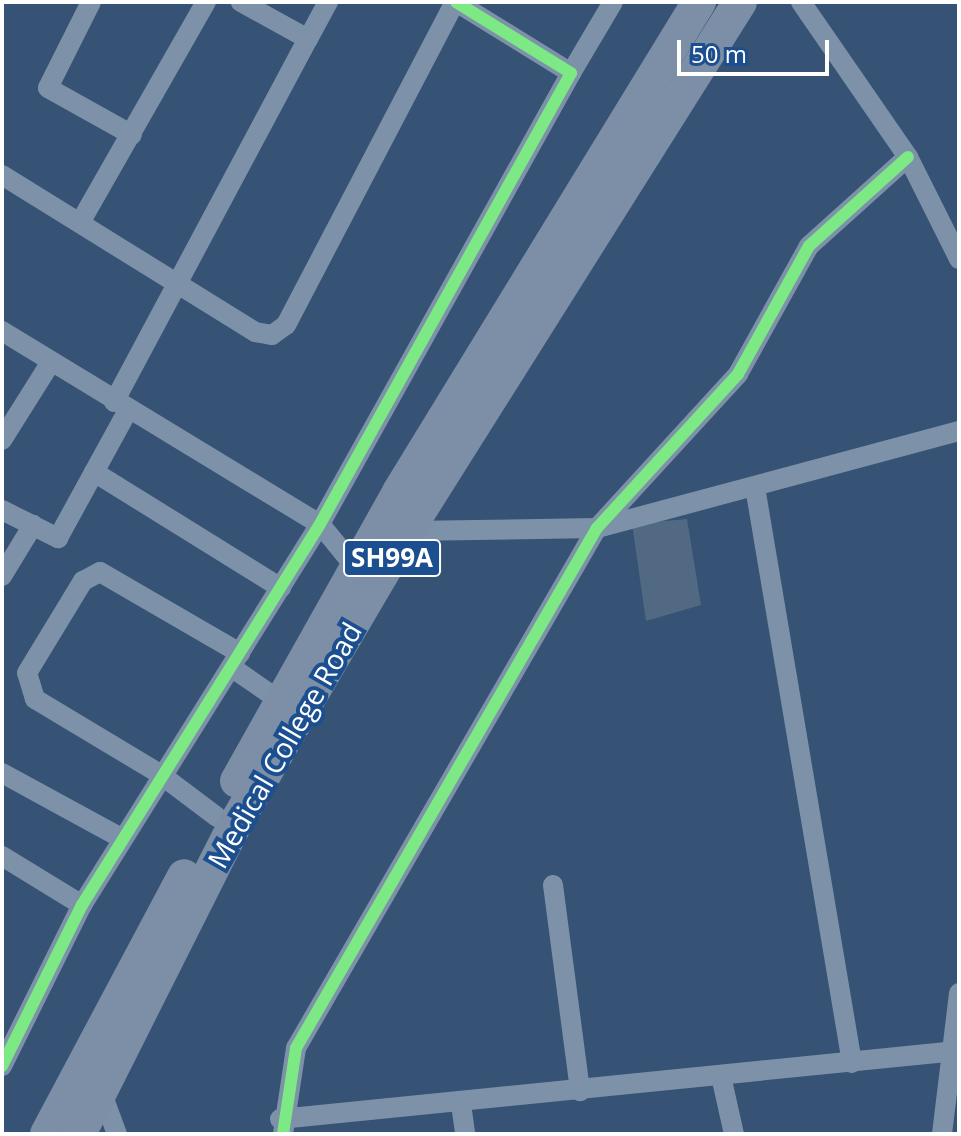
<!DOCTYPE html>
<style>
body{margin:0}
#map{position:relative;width:961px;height:1136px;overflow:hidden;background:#365274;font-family:"Open Sans",sans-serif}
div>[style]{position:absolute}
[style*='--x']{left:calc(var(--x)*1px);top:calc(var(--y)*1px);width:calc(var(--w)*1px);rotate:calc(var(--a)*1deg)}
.building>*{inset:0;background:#526984}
.street>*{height:20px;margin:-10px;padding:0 10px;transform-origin:10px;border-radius:10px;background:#7d92a8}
.primary>*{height:34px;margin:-17px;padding:0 17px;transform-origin:17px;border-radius:17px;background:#7d8ea7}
.cycleway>*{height:12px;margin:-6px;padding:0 6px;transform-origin:6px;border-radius:6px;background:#7ce984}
span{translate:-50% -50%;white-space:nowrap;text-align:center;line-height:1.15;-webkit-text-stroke:8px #1b4f8f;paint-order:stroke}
.shield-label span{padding:2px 6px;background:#1b4f8f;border:2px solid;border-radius:6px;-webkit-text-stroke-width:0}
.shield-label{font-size:26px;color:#fff;font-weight:700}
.street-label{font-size:28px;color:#fff}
.frame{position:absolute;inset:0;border:4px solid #fff;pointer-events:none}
.scale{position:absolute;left:677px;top:40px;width:152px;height:36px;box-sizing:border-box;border:4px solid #fff;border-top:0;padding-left:10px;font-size:24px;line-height:28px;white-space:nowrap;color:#fff;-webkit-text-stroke:6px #1b4f8f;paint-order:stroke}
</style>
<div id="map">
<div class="building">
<i style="clip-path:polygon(687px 519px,701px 605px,646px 621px,632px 524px)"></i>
</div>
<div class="street">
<i style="--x:91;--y:2;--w:96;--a:116.6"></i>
<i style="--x:48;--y:88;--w:96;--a:29.2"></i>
<i style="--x:801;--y:2;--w:188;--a:55.4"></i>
<i style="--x:908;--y:157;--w:114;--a:63.4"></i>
<i style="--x:308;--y:39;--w:42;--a:-61.6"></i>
<i style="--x:571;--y:73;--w:82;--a:-59.4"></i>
<i style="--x:2;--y:175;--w:298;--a:31.8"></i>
<i style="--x:255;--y:332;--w:17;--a:10"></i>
<i style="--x:272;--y:335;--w:17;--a:-36"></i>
<i style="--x:286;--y:325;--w:365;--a:-62.4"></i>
<i style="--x:81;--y:221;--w:252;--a:-60.3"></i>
<i style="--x:2;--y:331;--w:372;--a:31.3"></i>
<i style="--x:320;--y:524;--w:57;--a:50.7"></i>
<i style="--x:114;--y:402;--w:412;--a:-61.9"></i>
<i style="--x:308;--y:39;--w:77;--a:-151.1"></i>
<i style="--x:2;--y:440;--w:92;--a:-57.9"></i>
<i style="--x:94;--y:472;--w:220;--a:31.8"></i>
<i style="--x:755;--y:487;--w:584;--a:80.44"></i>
<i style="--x:2;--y:510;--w:63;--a:26.6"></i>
<i style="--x:58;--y:538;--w:146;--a:-61.3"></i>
<i style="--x:407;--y:531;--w:190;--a:-0.9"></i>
<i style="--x:597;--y:528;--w:375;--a:-15"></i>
<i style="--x:2;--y:576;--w:60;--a:-58.7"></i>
<i style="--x:231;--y:667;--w:62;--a:34.5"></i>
<i style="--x:2;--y:773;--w:136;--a:28.6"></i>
<i style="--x:217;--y:817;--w:71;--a:-143"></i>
<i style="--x:160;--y:774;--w:146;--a:-149"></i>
<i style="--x:35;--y:699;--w:27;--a:-107"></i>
<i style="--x:27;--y:673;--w:108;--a:-58.7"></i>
<i style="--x:83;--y:581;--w:19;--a:-28"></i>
<i style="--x:100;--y:572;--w:162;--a:30.1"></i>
<i style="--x:2;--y:856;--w:94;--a:31.5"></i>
<i style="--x:553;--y:885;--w:208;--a:82.5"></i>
<i style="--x:2;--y:1066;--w:180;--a:-63.6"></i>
<i style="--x:82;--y:905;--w:449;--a:-58"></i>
<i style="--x:320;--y:524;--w:516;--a:-60.9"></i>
<i style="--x:571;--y:73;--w:135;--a:-148.3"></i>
<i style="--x:721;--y:1076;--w:59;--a:77.4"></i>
<i style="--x:101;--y:1091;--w:46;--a:69.6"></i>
<i style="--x:461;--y:1104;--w:30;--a:82"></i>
<i style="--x:280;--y:1119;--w:670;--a:-5.74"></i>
<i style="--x:283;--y:1134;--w:87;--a:-81.4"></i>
<i style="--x:296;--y:1048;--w:601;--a:-59.94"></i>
<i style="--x:597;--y:528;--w:209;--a:-47.5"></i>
<i style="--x:738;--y:374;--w:146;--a:-61"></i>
<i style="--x:809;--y:246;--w:133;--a:-42"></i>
<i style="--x:942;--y:1134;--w:142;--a:-83.1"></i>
</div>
<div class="primary">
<i style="--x:237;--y:781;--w:331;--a:-60.7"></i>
<i style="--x:399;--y:492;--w:575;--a:-58.52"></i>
<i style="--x:47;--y:1134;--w:292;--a:-62"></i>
<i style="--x:79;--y:1134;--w:345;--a:-63.3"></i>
<i style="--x:234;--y:826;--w:342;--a:-59.6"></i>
<i style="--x:407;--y:531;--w:625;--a:-57.81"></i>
</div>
<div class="cycleway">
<i style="--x:2;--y:1066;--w:180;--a:-63.6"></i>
<i style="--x:82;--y:905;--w:449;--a:-58"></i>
<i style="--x:320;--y:524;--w:516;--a:-60.9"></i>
<i style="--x:571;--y:73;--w:135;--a:-148.3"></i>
<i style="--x:283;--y:1134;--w:87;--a:-81.4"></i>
<i style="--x:296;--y:1048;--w:601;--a:-59.94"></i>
<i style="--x:597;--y:528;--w:209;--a:-47.5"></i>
<i style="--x:738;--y:374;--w:146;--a:-61"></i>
<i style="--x:809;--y:246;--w:133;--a:-42"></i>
</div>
<div class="shield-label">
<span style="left:392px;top:558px">SH99A</span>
</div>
<div class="street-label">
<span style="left:284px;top:745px;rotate:-60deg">Medical College Road</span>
</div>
<div class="frame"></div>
<div class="scale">50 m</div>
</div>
